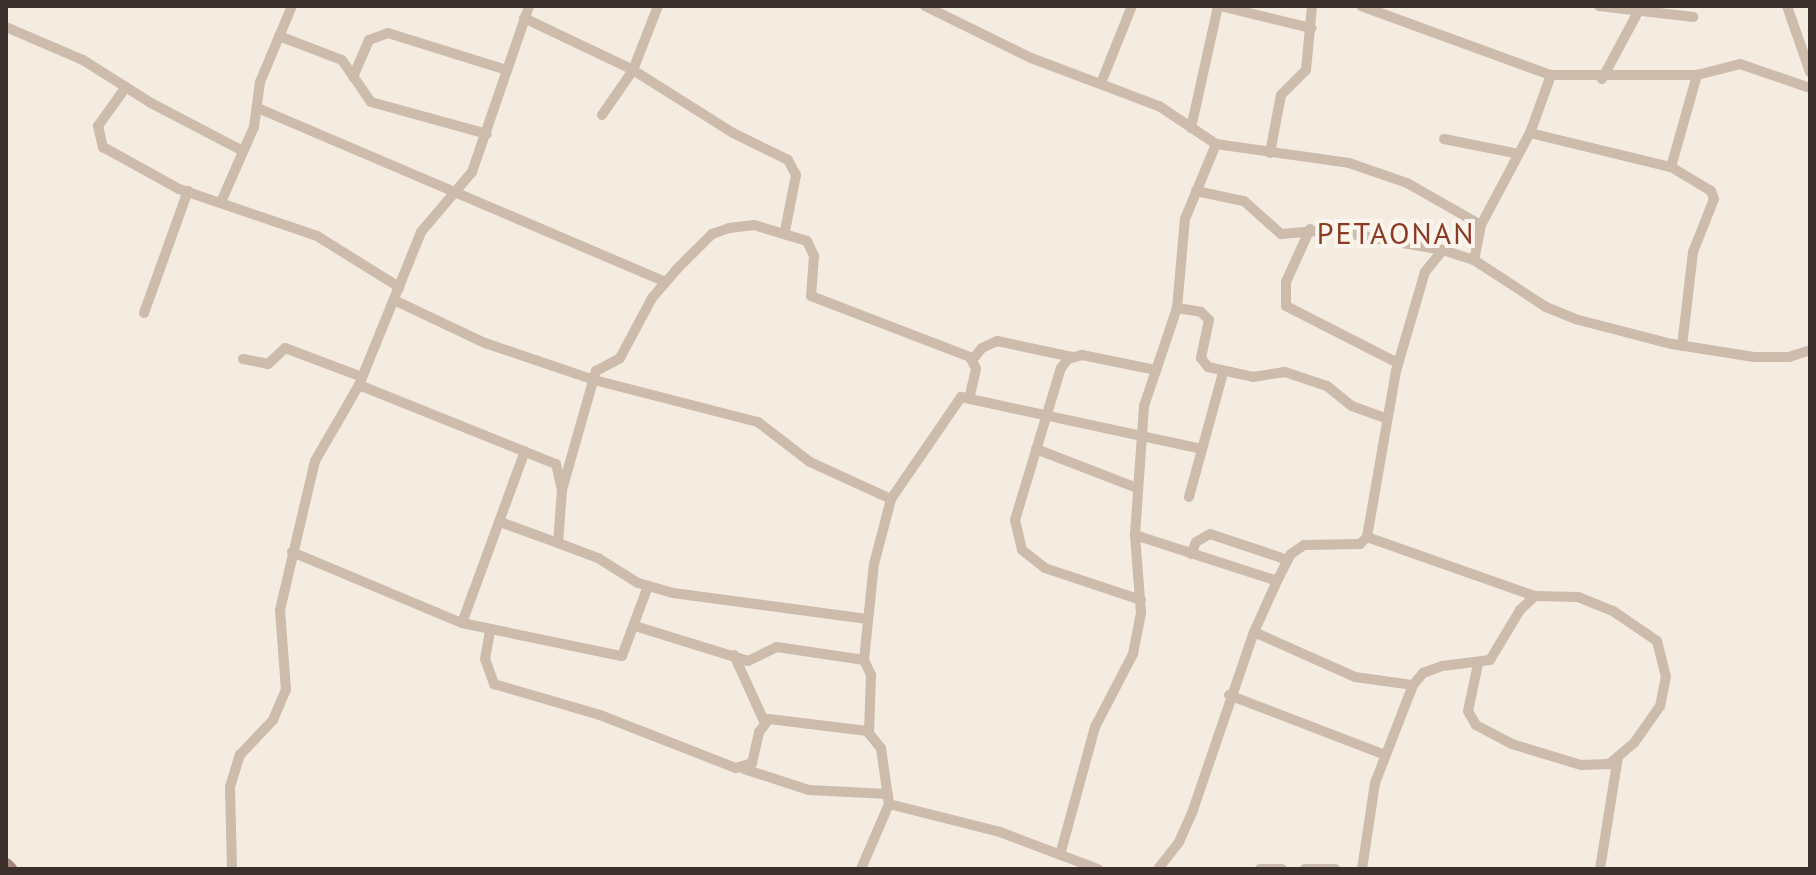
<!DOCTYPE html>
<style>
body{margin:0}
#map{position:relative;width:1816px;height:875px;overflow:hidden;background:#f4ebe1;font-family:"PT Sans",sans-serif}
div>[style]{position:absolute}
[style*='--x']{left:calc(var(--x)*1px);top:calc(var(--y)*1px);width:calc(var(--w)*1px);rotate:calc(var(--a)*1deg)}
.street>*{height:10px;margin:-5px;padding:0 5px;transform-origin:5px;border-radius:5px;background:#cdbbac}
.secondary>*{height:14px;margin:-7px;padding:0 7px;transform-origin:7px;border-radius:7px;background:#a18a7d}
span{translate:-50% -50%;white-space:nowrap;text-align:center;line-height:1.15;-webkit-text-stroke:8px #fbf5ee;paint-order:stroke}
.quarter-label{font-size:30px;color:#8c3b22;letter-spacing:2px}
.frame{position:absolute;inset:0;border:8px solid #3b302b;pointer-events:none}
</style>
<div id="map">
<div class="street">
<i style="--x:925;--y:6;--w:118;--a:26.1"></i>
<i style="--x:1031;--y:58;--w:137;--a:20.6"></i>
<i style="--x:1159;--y:106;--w:69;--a:33.7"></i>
<i style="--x:1216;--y:144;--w:134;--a:8.1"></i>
<i style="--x:1349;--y:163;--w:61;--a:19"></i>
<i style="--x:1407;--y:183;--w:85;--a:29.6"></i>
<i style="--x:1481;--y:225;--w:36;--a:101"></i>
<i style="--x:1474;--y:260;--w:86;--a:33.1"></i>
<i style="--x:1546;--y:307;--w:31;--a:22"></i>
<i style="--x:1575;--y:319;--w:100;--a:14.5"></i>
<i style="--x:1672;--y:344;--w:83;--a:9"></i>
<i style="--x:1754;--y:357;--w:35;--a:0"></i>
<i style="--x:1789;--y:357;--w:22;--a:-18"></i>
<i style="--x:1220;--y:6;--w:94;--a:13.6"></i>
<i style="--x:1361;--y:6;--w:202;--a:20"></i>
<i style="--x:1551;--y:75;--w:146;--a:0"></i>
<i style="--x:1697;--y:75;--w:44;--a:-14.3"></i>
<i style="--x:1740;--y:64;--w:74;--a:18.9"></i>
<i style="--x:1599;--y:6;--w:95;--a:6.7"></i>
<i style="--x:1787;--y:6;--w:70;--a:70.8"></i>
<i style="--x:524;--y:18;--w:121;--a:25.5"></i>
<i style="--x:633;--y:70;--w:118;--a:32.2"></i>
<i style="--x:733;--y:133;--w:61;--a:26.1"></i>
<i style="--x:788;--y:160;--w:17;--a:62"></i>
<i style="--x:796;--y:175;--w:57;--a:101.1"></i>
<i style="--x:6;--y:27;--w:84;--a:23.2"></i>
<i style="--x:83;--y:60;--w:80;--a:32.3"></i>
<i style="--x:151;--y:103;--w:104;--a:27.6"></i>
<i style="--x:279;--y:36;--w:67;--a:20.9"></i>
<i style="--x:342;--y:60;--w:51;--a:55.4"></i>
<i style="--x:371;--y:102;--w:120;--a:15.4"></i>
<i style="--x:353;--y:77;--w:40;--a:-66.6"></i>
<i style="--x:369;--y:40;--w:20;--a:-20"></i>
<i style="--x:388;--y:33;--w:125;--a:17.3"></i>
<i style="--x:1602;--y:79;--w:76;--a:-61.8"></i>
<i style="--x:1101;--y:83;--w:83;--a:-68.1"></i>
<i style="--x:126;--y:87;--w:48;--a:125.7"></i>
<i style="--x:98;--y:126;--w:22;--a:77"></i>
<i style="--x:103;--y:147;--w:87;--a:28.9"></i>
<i style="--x:179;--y:189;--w:146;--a:18.8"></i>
<i style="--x:317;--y:236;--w:97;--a:31.9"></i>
<i style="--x:260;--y:109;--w:441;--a:23.1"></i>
<i style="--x:602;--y:115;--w:55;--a:-55.4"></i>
<i style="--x:633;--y:70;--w:69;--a:-68.7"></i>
<i style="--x:1191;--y:128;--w:125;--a:-77.5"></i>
<i style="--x:1530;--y:133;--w:145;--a:13.6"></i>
<i style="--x:1444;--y:139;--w:76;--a:11.3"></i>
<i style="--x:1270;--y:153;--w:59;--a:-79.3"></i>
<i style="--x:1281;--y:95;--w:35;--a:-45"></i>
<i style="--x:1306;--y:70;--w:64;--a:-84.6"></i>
<i style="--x:1196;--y:191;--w:49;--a:11.8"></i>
<i style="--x:1244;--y:201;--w:50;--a:41.7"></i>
<i style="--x:1281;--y:234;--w:47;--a:-4.9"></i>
<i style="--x:1328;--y:230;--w:117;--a:9.9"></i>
<i style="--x:221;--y:202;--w:82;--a:-66.3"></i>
<i style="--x:254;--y:127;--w:45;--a:-82.4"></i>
<i style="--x:260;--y:82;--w:82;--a:-67.2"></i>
<i style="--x:1481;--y:225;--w:104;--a:-62"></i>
<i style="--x:1530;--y:133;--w:62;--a:-70.1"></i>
<i style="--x:1310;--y:229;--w:58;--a:114.4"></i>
<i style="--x:1286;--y:282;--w:24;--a:90"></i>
<i style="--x:1286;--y:306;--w:126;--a:27"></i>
<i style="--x:394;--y:300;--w:101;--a:25.3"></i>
<i style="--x:485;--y:343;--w:115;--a:18.7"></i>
<i style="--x:594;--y:380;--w:169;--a:14.4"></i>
<i style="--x:758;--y:422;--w:66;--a:37.6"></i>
<i style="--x:810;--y:462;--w:89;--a:24.6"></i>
<i style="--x:1177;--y:308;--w:24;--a:9"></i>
<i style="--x:1201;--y:312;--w:11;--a:45"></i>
<i style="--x:1209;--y:320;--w:39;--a:102"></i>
<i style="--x:1201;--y:358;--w:11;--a:52"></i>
<i style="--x:1208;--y:367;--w:46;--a:12.5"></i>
<i style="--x:1253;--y:377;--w:32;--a:-9"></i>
<i style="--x:1285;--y:372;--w:44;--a:18.4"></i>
<i style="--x:1327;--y:386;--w:32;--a:39"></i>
<i style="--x:1352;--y:406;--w:37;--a:20"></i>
<i style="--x:144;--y:313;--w:130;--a:-70.2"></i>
<i style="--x:1682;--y:346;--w:95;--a:-83.3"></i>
<i style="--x:1693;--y:252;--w:57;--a:-68.4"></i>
<i style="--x:1714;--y:199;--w:9;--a:-111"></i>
<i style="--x:1711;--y:191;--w:47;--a:-149"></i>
<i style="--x:1671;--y:167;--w:96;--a:-74.2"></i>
<i style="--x:243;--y:359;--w:25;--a:11"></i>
<i style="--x:268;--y:364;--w:23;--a:-43"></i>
<i style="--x:285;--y:348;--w:82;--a:20.6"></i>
<i style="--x:973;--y:359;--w:14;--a:-51"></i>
<i style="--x:982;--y:348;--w:17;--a:-25"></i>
<i style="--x:997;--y:341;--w:77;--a:12"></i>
<i style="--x:359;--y:385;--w:212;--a:21.9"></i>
<i style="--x:556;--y:464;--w:27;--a:77"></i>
<i style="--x:562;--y:490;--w:53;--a:94.3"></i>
<i style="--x:558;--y:543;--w:43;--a:20.6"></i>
<i style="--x:598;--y:558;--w:47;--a:32"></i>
<i style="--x:638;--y:583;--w:36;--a:16"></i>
<i style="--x:673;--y:593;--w:196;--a:7.6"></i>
<i style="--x:1036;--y:449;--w:108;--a:21.1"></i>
<i style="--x:562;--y:490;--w:124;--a:-74.1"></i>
<i style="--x:596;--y:371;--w:27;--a:-28"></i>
<i style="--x:620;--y:358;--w:68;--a:-61.9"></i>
<i style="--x:652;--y:298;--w:37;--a:-49"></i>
<i style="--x:676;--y:270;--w:51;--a:-45"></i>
<i style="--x:712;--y:234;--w:18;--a:-19"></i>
<i style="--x:729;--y:228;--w:25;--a:-7"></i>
<i style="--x:754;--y:225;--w:55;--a:16.8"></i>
<i style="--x:807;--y:241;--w:17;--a:65"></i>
<i style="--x:814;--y:256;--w:40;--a:94.3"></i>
<i style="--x:811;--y:296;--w:170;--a:21"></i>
<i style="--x:970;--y:357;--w:13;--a:63"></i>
<i style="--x:976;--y:369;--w:27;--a:103"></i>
<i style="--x:1189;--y:497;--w:129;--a:-74.7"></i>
<i style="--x:500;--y:522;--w:62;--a:19.9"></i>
<i style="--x:1135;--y:535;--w:149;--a:17.9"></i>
<i style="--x:1277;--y:581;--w:56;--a:114.3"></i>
<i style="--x:1254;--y:632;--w:111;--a:24"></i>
<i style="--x:1355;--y:677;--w:59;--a:7.9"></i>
<i style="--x:1367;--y:537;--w:178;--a:19.4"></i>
<i style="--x:292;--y:552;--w:184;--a:22.7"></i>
<i style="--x:462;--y:623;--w:183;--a:-69.9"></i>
<i style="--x:1191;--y:554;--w:13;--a:-67"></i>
<i style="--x:1196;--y:542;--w:16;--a:-30"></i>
<i style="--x:1210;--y:534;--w:82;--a:18.4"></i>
<i style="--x:1277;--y:581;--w:30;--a:-63"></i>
<i style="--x:1291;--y:554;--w:16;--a:-35"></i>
<i style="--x:1304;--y:545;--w:56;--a:-1"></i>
<i style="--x:1360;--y:544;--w:10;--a:-45"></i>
<i style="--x:1367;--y:537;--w:169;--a:-80.1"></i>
<i style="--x:1396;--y:371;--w:103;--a:-73.7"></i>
<i style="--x:1425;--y:272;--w:28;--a:-51"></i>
<i style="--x:1443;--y:250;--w:33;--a:18"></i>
<i style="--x:1141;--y:600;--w:101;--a:-161.6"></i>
<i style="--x:1045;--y:568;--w:29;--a:-142"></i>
<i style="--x:1022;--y:550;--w:31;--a:-103"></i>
<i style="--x:1015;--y:520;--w:159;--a:-73.2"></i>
<i style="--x:1061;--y:368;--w:11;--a:-52"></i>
<i style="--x:1068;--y:359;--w:15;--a:-16"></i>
<i style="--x:1082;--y:355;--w:76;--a:11.5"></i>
<i style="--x:462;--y:623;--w:163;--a:11.7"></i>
<i style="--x:622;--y:656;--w:75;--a:-69.6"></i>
<i style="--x:635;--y:626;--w:118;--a:17.2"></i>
<i style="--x:748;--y:661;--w:32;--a:-26"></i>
<i style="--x:777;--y:647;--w:88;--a:8.5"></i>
<i style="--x:864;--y:660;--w:97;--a:-84.1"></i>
<i style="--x:874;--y:564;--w:67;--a:-75.3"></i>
<i style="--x:891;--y:499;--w:124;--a:-55.5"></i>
<i style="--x:961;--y:397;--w:246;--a:12.2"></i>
<i style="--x:490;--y:631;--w:28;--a:100"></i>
<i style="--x:485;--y:659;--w:27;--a:70"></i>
<i style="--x:494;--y:684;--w:110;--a:16.3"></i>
<i style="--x:600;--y:715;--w:146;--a:21.3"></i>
<i style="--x:736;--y:768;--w:17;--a:-17"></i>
<i style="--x:752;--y:763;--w:32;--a:-77"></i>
<i style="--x:759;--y:732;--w:16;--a:-52"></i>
<i style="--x:769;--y:719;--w:99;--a:7"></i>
<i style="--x:867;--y:731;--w:22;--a:51"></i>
<i style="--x:881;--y:748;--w:57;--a:81.9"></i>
<i style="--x:889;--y:804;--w:71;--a:113.3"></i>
<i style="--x:734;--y:655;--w:72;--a:65.6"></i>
<i style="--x:864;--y:660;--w:17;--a:65"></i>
<i style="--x:871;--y:675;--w:58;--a:92"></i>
<i style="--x:1229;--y:695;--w:167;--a:21"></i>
<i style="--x:744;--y:769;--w:68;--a:17.9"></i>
<i style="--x:809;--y:790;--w:79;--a:2.9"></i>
<i style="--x:889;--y:804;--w:114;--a:14.2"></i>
<i style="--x:1000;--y:832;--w:105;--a:20.7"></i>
<i style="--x:1060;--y:855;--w:133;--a:-74.7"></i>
<i style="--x:1095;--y:727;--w:82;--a:-62.5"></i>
<i style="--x:1133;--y:654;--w:42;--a:-79"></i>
<i style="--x:1141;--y:613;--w:78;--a:-94.4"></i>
<i style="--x:1135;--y:535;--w:129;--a:-86"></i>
<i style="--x:1144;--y:406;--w:103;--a:-71.4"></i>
<i style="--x:1177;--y:308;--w:89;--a:-84.9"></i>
<i style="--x:1185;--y:219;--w:81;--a:-67.5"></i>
<i style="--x:232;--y:869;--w:82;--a:-91.4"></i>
<i style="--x:230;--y:787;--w:34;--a:-73"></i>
<i style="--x:240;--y:755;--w:48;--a:-46.7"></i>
<i style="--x:273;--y:720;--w:33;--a:-67"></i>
<i style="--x:286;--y:690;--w:80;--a:-94.3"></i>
<i style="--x:280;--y:610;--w:153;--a:-76.8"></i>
<i style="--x:315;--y:461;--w:88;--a:-59.9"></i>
<i style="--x:359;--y:385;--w:165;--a:-67.9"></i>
<i style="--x:421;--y:232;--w:79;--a:-49.6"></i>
<i style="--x:472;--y:172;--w:176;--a:-71"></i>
<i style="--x:1158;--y:869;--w:34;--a:-52"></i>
<i style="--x:1179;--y:842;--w:35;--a:-66"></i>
<i style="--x:1193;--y:810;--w:188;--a:-71.1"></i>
<i style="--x:1260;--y:869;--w:22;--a:0"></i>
<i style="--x:1305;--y:869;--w:30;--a:0"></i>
<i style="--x:1362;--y:869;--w:87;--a:-81.4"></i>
<i style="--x:1375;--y:783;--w:105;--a:-68.8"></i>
<i style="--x:1413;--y:685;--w:16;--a:-50"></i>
<i style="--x:1423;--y:673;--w:20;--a:-20"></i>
<i style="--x:1442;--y:666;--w:48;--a:-7.1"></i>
<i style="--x:1490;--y:660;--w:58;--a:-59"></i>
<i style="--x:1520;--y:610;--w:21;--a:-43"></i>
<i style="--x:1535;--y:596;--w:43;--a:1.3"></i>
<i style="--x:1578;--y:597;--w:38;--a:22"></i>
<i style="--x:1613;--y:611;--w:53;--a:34.3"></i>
<i style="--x:1657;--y:641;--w:36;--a:76"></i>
<i style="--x:1666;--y:676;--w:31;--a:101"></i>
<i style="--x:1660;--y:706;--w:45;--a:125.1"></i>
<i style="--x:1634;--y:743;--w:33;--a:140"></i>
<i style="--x:1609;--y:764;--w:28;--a:178"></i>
<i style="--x:1581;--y:765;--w:72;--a:-163.1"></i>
<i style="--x:1512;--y:744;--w:41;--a:-152.2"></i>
<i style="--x:1476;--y:725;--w:16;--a:-120"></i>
<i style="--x:1468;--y:711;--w:48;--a:-78"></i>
<i style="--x:1600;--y:869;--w:113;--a:-80.9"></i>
</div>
<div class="secondary">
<i style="--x:6;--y:865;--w:6;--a:45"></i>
</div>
<div class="quarter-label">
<span style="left:1396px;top:233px">PETAONAN</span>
</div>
<div class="frame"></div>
</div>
